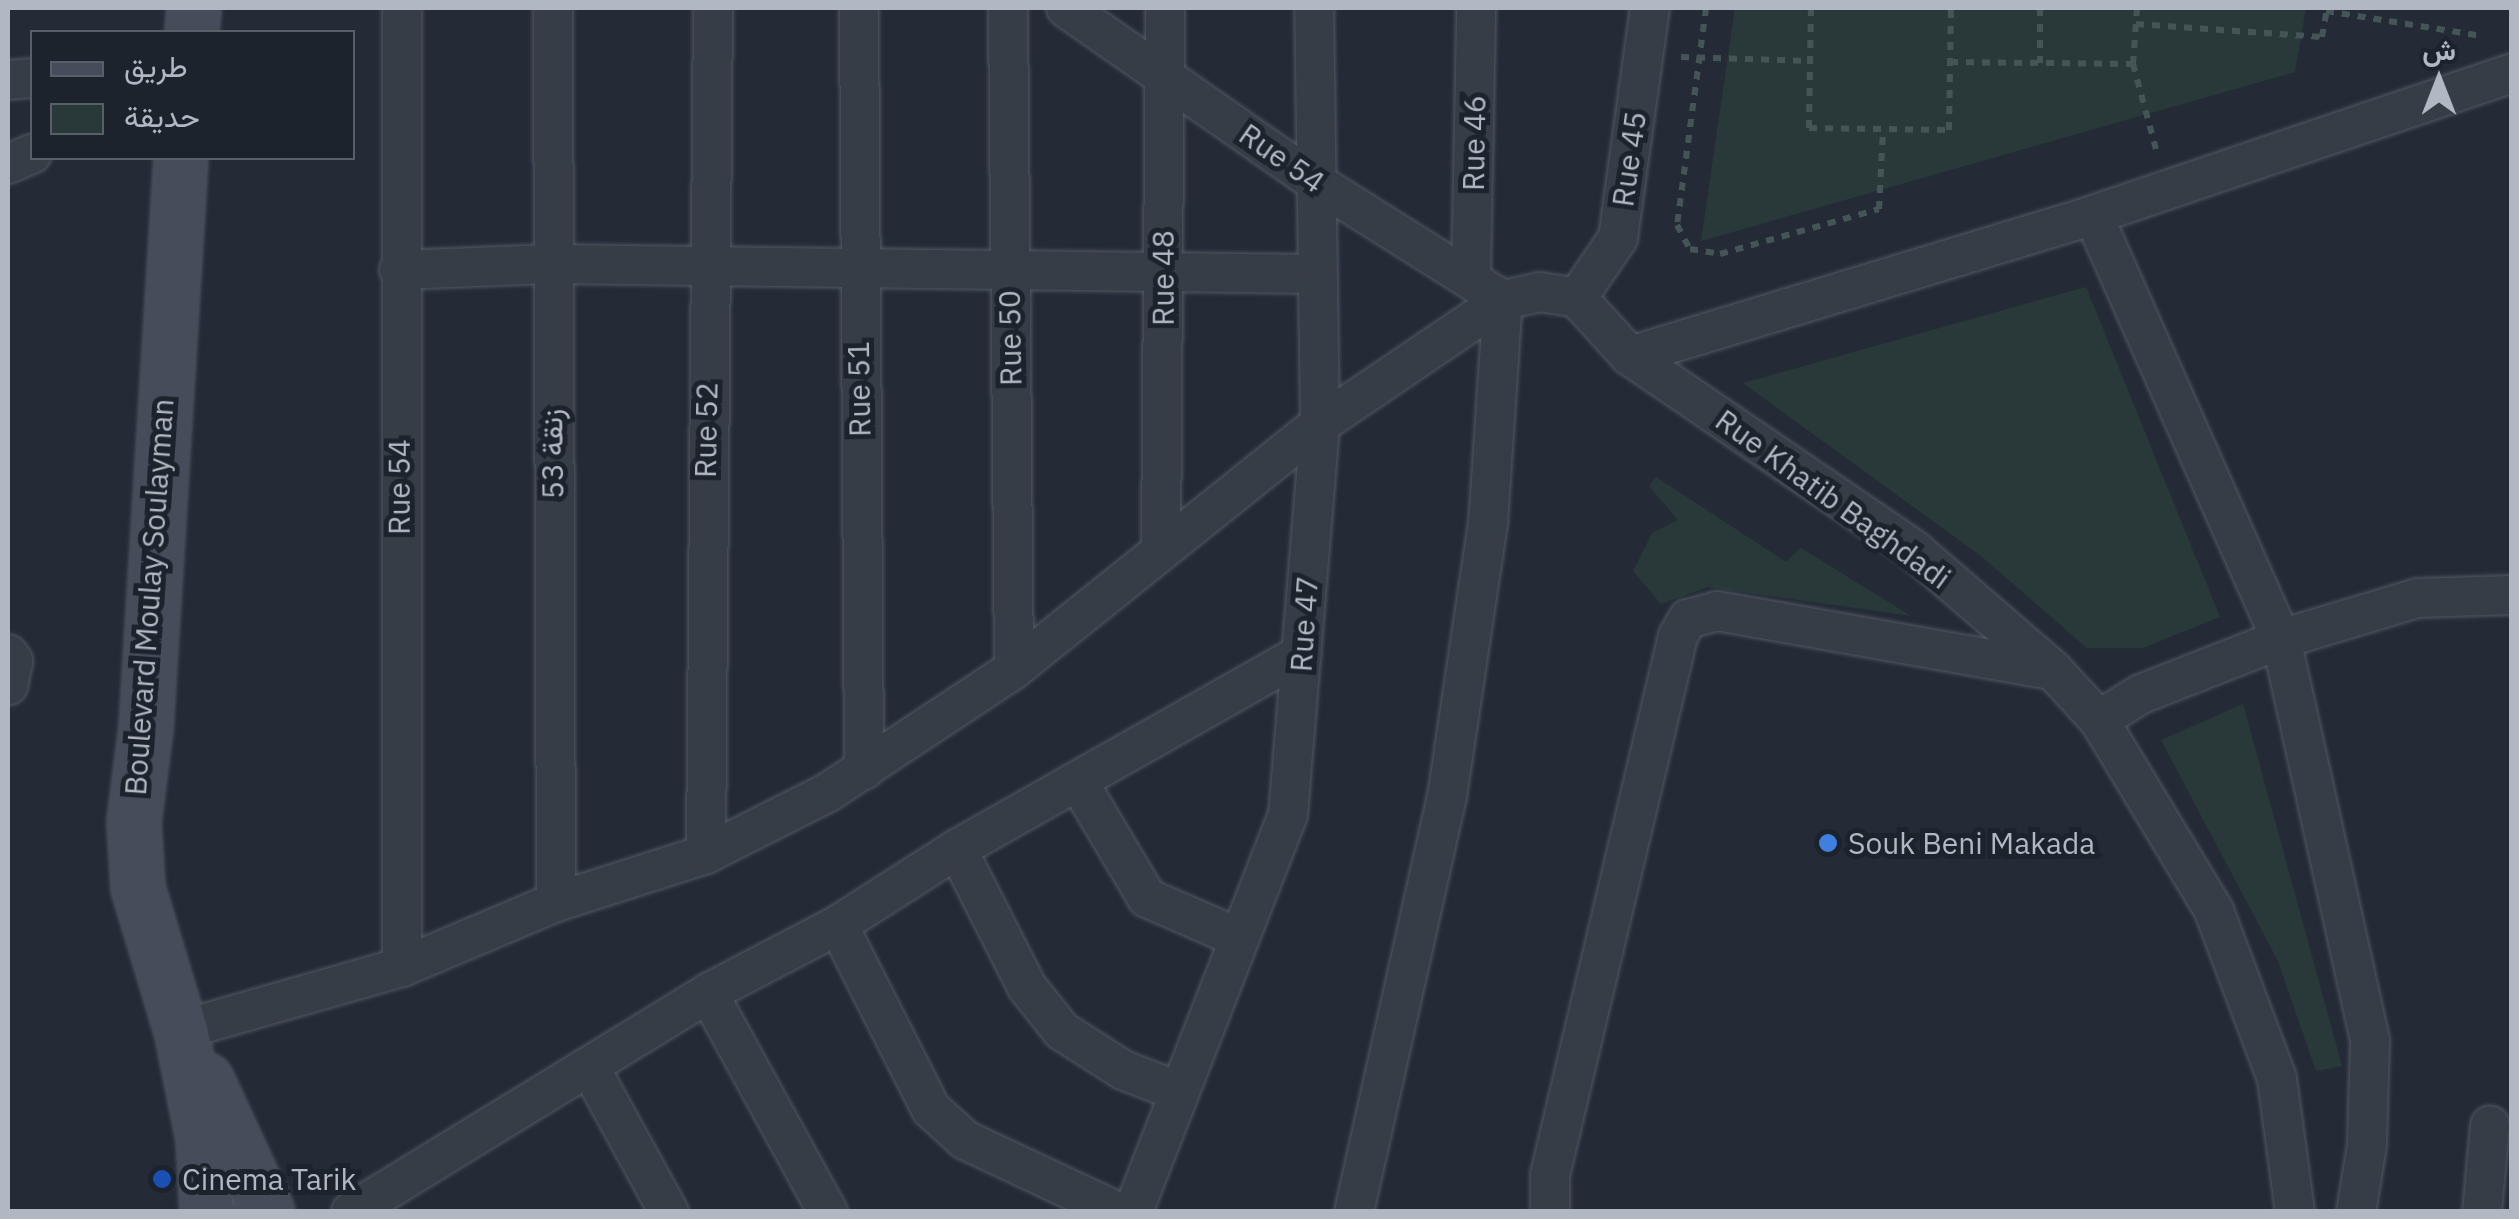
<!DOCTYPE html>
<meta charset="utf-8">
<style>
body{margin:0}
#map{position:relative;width:2519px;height:1219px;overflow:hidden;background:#242b37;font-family:"IBM Plex Sans",Vazirmatn,sans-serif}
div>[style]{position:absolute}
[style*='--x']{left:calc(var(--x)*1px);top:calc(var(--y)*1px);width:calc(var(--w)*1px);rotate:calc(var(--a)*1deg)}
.green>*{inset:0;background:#29393a}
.path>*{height:6px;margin-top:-3px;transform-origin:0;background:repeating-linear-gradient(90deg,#455457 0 8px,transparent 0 16px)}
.roads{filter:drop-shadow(0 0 2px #525862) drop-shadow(0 0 2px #525862)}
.street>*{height:38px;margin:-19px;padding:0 19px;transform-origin:19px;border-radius:19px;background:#373d47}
.secondary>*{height:52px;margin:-26px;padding:0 26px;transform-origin:26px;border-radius:26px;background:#464d5a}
.dots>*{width:28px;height:28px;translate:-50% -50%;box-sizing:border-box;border:5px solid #1c232c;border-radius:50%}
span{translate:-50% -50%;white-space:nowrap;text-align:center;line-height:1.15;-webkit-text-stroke:10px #1c232c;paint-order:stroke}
.street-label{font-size:30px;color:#b2b8c3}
.poi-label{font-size:30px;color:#b2b8c3}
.left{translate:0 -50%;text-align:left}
.frame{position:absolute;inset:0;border:10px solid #b2b8c3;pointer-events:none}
.legend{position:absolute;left:30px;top:30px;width:325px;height:130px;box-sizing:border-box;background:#1c232c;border:2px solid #585f68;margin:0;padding:12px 18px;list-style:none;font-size:30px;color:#b2b8c3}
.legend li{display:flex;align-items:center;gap:20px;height:50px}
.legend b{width:50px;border:2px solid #585f68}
.north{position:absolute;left:2389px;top:30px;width:100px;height:100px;-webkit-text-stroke:8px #1c232c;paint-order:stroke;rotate:0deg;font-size:28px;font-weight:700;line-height:40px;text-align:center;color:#b2b8c3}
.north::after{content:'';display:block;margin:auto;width:35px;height:45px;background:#b2b8c3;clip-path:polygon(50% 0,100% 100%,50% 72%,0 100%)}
</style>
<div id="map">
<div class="green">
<i style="clip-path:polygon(1735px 8px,2306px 8px,2295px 72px,1701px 241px)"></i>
<i style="clip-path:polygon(2086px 287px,2220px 617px,2143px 648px,2087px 648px,1981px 556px,1743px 383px)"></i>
<i style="clip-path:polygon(1656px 477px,1786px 562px,1801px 548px,1911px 616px,1708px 587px,1661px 604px,1633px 571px,1652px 533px,1678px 520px,1649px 486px)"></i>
<i style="clip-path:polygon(2243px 704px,2342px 1066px,2316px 1071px,2278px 961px,2161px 740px)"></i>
</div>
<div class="path">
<i style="--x:1706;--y:8;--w:219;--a:97.6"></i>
<i style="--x:1677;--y:225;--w:27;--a:62"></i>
<i style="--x:1690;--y:249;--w:30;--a:9"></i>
<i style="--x:1720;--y:254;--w:165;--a:-15.8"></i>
<i style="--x:1879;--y:209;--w:80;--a:-87.1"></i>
<i style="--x:1811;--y:8;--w:120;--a:91"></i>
<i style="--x:1809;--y:128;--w:140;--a:0.8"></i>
<i style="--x:1949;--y:130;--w:122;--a:-89.1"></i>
<i style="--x:2040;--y:8;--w:55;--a:90"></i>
<i style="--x:2137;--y:8;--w:56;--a:94.1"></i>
<i style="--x:2133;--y:64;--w:92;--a:74.9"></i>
<i style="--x:2326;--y:11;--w:158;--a:9.1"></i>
<i style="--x:2136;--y:24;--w:186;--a:4"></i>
<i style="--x:2322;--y:37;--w:29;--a:-80"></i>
<i style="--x:1681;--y:57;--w:129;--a:1.8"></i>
<i style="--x:1950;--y:62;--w:183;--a:0.6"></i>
</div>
<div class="roads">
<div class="street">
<i style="--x:553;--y:8;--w:894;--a:89.81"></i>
<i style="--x:859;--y:8;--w:762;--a:89.62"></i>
<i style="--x:1008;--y:8;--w:661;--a:89.48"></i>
<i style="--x:1066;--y:8;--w:306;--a:34.9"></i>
<i style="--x:1317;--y:183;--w:220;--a:32.2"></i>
<i style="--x:8;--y:80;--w:24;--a:-5"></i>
<i style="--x:8;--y:164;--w:26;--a:-23"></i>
<i style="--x:2093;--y:215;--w:464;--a:66.1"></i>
<i style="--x:2281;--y:639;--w:412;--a:77.5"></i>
<i style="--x:2370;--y:1041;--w:104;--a:91.7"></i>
<i style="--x:2367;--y:1145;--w:68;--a:99.3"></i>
<i style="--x:399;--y:270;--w:151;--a:-2.3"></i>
<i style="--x:550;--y:264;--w:767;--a:0.75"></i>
<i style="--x:1471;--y:278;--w:270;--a:-88.9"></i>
<i style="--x:1577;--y:298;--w:73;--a:-55.7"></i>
<i style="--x:1618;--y:238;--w:232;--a:-82.1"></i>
<i style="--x:1630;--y:356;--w:484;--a:-16.9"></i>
<i style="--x:2093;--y:215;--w:442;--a:-18.7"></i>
<i style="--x:1161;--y:549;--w:541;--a:-89.58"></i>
<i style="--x:8;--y:654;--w:9;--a:54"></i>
<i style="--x:13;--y:661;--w:25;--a:101"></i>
<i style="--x:2099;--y:720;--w:49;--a:-31.8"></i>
<i style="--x:2141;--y:694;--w:150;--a:-21.4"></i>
<i style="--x:2281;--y:639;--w:143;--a:-16.7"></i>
<i style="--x:2418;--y:598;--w:94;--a:-1.8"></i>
<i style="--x:1080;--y:785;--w:131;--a:59.3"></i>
<i style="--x:1147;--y:898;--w:100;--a:23.5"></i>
<i style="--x:957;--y:849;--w:155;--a:63.1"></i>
<i style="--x:1027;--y:987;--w:56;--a:51.5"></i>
<i style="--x:1062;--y:1031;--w:72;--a:32.6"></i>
<i style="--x:1123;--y:1070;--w:58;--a:21.3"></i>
<i style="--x:706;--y:854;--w:846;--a:-89.53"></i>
<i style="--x:838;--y:925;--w:206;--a:63.2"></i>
<i style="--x:931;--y:1109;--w:46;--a:42.4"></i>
<i style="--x:965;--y:1140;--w:169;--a:25.2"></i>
<i style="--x:402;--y:967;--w:959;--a:-90"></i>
<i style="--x:708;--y:993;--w:250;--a:61.3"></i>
<i style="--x:181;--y:1030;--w:230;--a:-15.9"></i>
<i style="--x:402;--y:967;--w:167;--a:-22.9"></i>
<i style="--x:556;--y:902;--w:157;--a:-17.7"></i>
<i style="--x:706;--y:854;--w:136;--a:-26.8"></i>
<i style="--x:827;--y:793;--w:224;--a:-33.5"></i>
<i style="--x:1014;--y:669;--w:392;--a:-38.7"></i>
<i style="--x:1320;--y:424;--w:221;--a:-34.1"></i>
<i style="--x:1503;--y:300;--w:38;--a:-12"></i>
<i style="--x:1540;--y:292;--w:37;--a:9"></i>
<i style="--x:1577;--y:298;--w:79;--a:47.6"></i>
<i style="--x:1630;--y:356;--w:344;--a:34.3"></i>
<i style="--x:1914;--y:550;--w:184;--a:40.8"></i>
<i style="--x:2053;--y:670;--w:68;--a:47.4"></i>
<i style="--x:2099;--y:720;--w:223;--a:58.9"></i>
<i style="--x:2214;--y:911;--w:179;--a:69.4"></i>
<i style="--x:2277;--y:1079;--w:134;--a:82.3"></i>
<i style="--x:590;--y:1068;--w:164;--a:61.3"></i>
<i style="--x:351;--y:1212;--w:419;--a:-31.5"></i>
<i style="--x:708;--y:993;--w:147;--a:-27.6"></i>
<i style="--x:838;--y:925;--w:141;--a:-32.6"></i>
<i style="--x:957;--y:849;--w:396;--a:-29.5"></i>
<i style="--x:1133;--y:1212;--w:426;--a:-68.7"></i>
<i style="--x:1288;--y:815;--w:392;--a:-85.3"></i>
<i style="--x:1320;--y:424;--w:416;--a:-90.8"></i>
<i style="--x:1354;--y:1212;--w:425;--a:-77.4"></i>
<i style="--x:1447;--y:797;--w:276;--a:-81.5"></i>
<i style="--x:1488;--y:524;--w:225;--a:-86.2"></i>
<i style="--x:1550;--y:1212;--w:37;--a:-90"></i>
<i style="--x:1550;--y:1175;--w:554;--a:-76.64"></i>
<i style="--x:1678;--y:636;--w:20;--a:-60"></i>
<i style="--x:1688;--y:619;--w:30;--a:-15"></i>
<i style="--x:1717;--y:611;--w:338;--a:10"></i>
<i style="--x:2482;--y:1212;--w:87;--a:-84.7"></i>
</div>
<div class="secondary">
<i style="--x:192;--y:32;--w:24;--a:-85"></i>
<i style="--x:181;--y:158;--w:571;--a:93.51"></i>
<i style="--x:146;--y:728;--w:95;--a:97.3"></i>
<i style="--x:134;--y:822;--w:66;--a:86.5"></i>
<i style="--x:138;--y:888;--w:148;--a:73.2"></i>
<i style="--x:181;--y:1030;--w:111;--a:78.6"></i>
<i style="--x:203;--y:1139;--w:73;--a:86.9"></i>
<i style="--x:207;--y:1080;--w:145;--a:65.2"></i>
</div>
</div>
<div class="dots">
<i style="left:1828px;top:843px;background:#3f7fe0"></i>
<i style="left:162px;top:1179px;background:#1a4fb4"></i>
</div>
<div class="street-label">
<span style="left:1474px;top:143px;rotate:-89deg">Rue 46</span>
<span style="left:1282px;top:158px;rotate:35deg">Rue 54</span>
<span style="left:1629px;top:159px;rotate:-82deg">Rue 45</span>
<span style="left:1163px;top:278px;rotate:-90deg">Rue 48</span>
<span style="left:1010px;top:338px;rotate:-91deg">Rue 50</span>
<span style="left:859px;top:389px;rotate:-91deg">Rue 51</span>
<span style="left:706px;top:430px;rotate:-89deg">Rue 52</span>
<span style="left:552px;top:454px;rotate:-91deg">زنقة 53</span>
<span style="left:399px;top:487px;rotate:-90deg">Rue 54</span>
<span style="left:1833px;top:499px;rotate:36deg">Rue Khatib Baghdadi</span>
<span style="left:149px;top:597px;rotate:-86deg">Boulevard Moulay Soulayman</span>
<span style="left:1304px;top:624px;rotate:-86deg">Rue 47</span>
</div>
<div class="poi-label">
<span class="left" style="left:1848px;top:843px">Souk Beni Makada</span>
<span class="left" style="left:182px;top:1179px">Cinema Tarik</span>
</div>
<div class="frame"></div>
<ul class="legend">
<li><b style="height:12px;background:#464d5a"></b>طريق</li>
<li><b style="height:28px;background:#29393a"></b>حديقة</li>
</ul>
<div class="north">ش</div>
</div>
